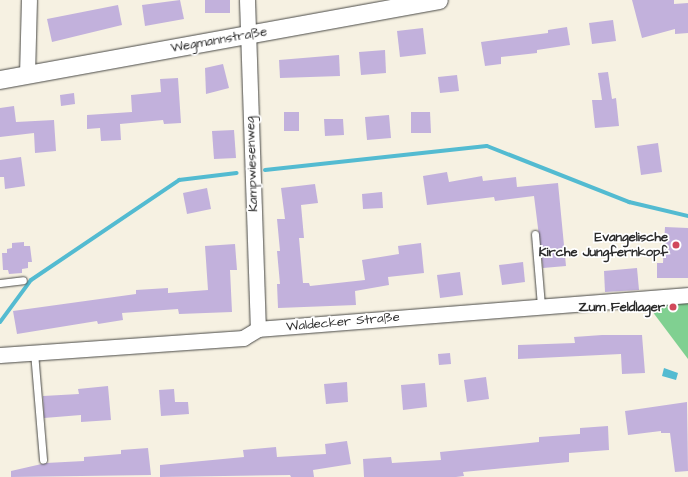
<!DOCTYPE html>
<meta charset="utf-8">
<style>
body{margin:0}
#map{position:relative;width:688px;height:477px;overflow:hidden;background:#f6f1e2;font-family:"Architects Daughter",sans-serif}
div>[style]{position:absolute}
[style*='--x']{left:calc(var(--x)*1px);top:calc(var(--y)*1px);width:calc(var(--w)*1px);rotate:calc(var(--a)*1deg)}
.green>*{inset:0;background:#80d091}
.water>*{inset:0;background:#53bbd1}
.stream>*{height:4px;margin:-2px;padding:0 2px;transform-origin:2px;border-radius:2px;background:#53bbd1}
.building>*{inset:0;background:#c2b1dc}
.roads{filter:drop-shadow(0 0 1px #494946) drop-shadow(0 0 1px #494946)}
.service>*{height:7px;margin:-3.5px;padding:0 3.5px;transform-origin:3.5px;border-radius:3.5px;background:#fff}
.minor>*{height:15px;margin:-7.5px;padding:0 7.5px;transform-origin:7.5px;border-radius:7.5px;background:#fff}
.tertiary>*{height:18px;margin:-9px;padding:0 9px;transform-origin:9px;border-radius:9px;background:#fff}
.dots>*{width:11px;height:11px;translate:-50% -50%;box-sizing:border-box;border:2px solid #fff;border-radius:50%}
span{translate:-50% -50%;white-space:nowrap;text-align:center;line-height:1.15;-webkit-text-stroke:3.5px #fff;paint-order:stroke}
.street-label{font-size:13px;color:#2b2b2b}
.poi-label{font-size:13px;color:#2b2b2b;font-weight:700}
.right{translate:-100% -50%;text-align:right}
</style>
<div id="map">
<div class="green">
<i style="clip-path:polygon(688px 302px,688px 359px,646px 303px)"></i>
</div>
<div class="water">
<i style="clip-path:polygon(664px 368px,678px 373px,676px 380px,662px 376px)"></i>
</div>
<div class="stream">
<i style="--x:265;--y:170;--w:223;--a:-6.2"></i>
<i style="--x:487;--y:146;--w:153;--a:21.5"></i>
<i style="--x:629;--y:202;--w:61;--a:13.3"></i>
<i style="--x:0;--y:322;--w:52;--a:-53.6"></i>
<i style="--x:31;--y:280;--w:179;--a:-34"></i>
<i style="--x:179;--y:180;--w:58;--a:-6.9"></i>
</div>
<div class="building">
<i style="clip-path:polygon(180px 0,184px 19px,145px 26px,142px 5px)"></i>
<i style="clip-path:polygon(205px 0,230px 0,230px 13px,205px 13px)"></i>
<i style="clip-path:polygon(632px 0,674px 0,674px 4px,688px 3px,688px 33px,675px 34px,675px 29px,642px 38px)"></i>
<i style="clip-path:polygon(118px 5px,122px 25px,52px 42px,47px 19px)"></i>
<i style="clip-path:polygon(613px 20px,616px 41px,592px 44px,589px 23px)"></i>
<i style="clip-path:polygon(567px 27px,570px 45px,537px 50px,537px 53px,501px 57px,501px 64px,485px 66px,481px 42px,548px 33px,548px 30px)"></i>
<i style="clip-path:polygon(423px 28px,426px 54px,400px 57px,397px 31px)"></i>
<i style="clip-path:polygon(385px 50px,386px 73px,361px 75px,359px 52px)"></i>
<i style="clip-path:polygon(339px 55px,340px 76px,280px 78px,279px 60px)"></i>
<i style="clip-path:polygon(223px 64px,229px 88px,206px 94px,205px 68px)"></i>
<i style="clip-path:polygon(608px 72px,612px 99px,616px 98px,619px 126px,595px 128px,592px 100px,602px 100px,598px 73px)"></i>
<i style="clip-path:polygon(457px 75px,459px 91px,440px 93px,438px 77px)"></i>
<i style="clip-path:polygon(178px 78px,181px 123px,164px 124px,163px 120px,120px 124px,121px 140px,101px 141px,100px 128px,87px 129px,87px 115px,132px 112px,131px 95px,161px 92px,160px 79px)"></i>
<i style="clip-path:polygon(74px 93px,75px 104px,61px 106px,60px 95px)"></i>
<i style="clip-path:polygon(14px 106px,16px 122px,54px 120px,56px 151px,35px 153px,34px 133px,0 137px,0 108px)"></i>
<i style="clip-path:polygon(284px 112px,299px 112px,299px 131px,284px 131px)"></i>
<i style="clip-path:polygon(411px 112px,430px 112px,431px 133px,411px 133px)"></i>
<i style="clip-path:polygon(389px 115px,391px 138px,367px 140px,365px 117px)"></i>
<i style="clip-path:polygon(324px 119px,343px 119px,344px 135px,325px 136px)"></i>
<i style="clip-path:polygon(234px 130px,236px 158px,214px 159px,212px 131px)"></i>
<i style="clip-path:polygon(658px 143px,662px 172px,641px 175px,637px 146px)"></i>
<i style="clip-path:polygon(21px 157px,25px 186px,5px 189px,4px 177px,0 177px,0 160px)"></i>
<i style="clip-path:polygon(447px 172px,449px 182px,482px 176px,483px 181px,516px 177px,517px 187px,558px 183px,566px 266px,543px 268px,534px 196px,495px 201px,494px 197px,427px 205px,423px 176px)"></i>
<i style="clip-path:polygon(315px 184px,318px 203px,301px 205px,304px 238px,299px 238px,303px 283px,309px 283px,310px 286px,365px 280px,362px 260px,399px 254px,398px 246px,421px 243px,424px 273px,388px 277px,389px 285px,355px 291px,356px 305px,278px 308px,277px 284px,280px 284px,277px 251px,280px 251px,277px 219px,285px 219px,281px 188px)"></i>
<i style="clip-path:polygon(207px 188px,211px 209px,187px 214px,183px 193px)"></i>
<i style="clip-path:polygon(382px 192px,383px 208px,363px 209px,362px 194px)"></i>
<i style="clip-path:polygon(665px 227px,688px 228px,688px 278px,657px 278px,657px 263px,663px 263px)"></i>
<i style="clip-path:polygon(24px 242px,24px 246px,30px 246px,32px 262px,28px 262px,28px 268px,22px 269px,22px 273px,9px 274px,8px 270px,3px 270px,2px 253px,7px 253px,7px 249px,12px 248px,12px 243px)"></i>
<i style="clip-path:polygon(235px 244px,237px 270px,230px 270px,232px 312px,179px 314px,178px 309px,122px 313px,123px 320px,98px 324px,97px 321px,17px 334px,13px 311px,136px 294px,136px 290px,168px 288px,168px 293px,208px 290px,205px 246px)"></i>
<i style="clip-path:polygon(523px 262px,525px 282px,502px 285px,499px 265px)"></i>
<i style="clip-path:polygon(637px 268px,639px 290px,605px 292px,604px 271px)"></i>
<i style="clip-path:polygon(460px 272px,463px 295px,440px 298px,437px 275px)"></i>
<i style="clip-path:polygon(602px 335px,642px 335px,645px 373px,622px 374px,621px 354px,518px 359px,518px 345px,575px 343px,574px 337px)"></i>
<i style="clip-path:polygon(450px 353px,451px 364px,439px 365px,438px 354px)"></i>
<i style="clip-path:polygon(486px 377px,489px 399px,467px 402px,464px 380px)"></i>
<i style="clip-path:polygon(347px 382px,348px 402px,326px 404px,324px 384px)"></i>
<i style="clip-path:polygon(425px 383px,427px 407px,403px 410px,401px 385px)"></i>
<i style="clip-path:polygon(108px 386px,111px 420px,81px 422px,81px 415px,44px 418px,43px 396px,79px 394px,78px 389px)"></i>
<i style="clip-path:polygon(174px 389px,175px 402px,188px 402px,189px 414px,161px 416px,159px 390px)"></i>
<i style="clip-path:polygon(687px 402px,688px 471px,675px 472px,670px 433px,661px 433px,661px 431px,628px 435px,625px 411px)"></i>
<i style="clip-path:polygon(608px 426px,609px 450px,569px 453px,569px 462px,463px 472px,464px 476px,456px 477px,364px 477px,363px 459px,391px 457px,392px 463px,441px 460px,440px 452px,539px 442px,539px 437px,580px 434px,580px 428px)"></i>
<i style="clip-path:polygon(347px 441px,351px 464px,313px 470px,314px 477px,291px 477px,290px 475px,160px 477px,160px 465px,244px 457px,243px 450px,276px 447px,277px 457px,326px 454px,325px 444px)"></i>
<i style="clip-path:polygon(148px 448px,151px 475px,11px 477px,11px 471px,46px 463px,84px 461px,84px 457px,121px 454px,121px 450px)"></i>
</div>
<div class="roads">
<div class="service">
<i style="--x:535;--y:234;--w:72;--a:85.2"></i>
<i style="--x:0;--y:283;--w:23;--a:-7"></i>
<i style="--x:34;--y:352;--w:108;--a:85.2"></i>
</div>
<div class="minor">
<i style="--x:247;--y:0;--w:329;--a:88.1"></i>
<i style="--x:27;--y:75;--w:75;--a:-88.5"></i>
<i style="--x:0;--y:355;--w:244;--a:-4"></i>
<i style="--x:243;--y:338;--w:17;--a:-31"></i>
<i style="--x:258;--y:329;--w:431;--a:-4.5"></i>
</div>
<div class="tertiary">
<i style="--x:0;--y:80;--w:446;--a:-10.3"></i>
</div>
</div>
<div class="dots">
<i style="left:676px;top:245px;background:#d1495b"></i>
<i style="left:673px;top:307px;background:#d1495b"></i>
</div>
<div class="street-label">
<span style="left:219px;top:40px;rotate:-10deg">Wegmannstraße</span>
<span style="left:252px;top:164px;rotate:-92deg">Kampwiesenweg</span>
<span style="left:343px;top:322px;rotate:-5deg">Waldecker Straße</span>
</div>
<div class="poi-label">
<span class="right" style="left:668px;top:245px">Evangelische<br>Kirche Jungfernkopf</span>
<span class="right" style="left:665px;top:307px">Zum Feldlager</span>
</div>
</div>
